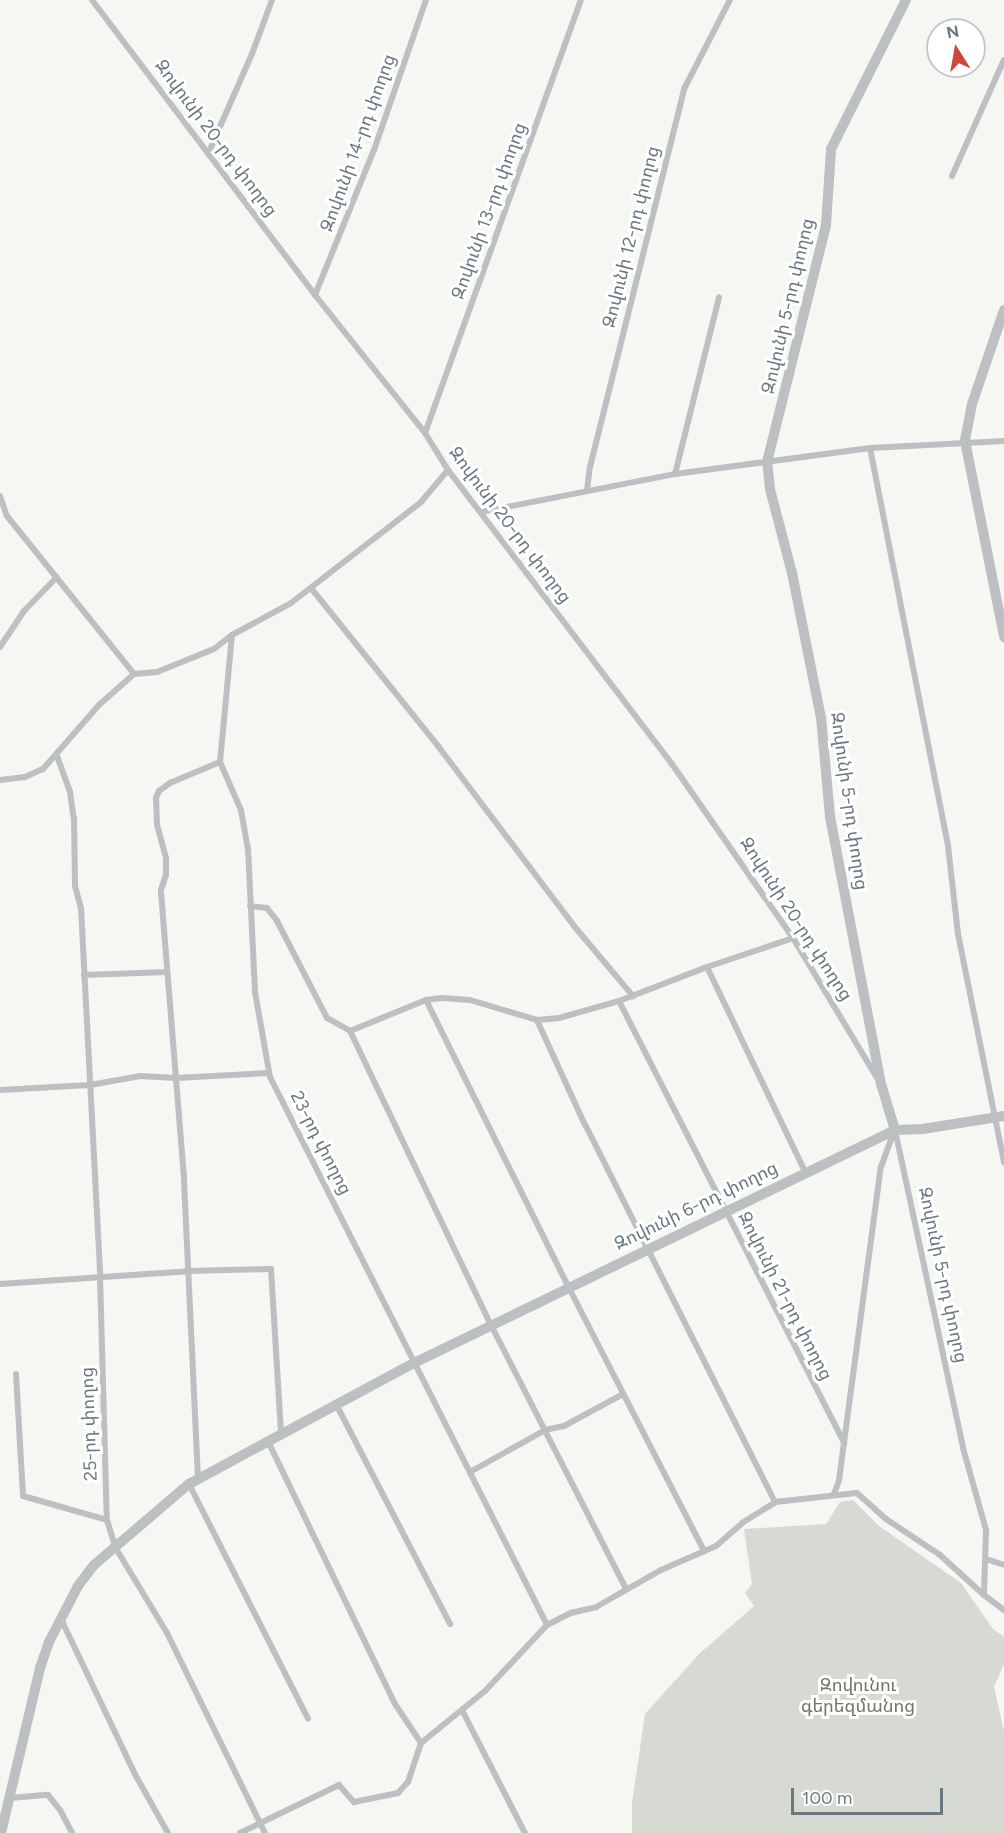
<!DOCTYPE html>
<meta charset="utf-8">
<style>
body{margin:0}
#map{position:relative;width:1004px;height:1833px;overflow:hidden;background:#f6f6f3;font-family:Figtree,"Noto Sans Armenian",sans-serif}
div>[style]{position:absolute}
[style*='--x']{left:calc(var(--x)*1px);top:calc(var(--y)*1px);width:calc(var(--w)*1px);rotate:calc(var(--a)*1deg)}
.green>*{inset:0;background:#d6dad3}
.minor>*{height:6px;margin:-3px;padding:0 3px;transform-origin:3px;border-radius:3px;background:#bcc0c3}
.tertiary>*{height:10px;margin:-5px;padding:0 5px;transform-origin:5px;border-radius:5px;background:#bcc0c3}
span{translate:-50% -50%;white-space:nowrap;text-align:center;line-height:1.15;-webkit-text-stroke:6px #fff;paint-order:stroke}
.street-label{font-size:18px;color:#697981}
.park-label{font-size:18px;color:#6d7867}
.north{position:absolute;left:926px;top:18px;width:60px;height:60px;box-sizing:border-box;background:#fff;border:2px solid #c3c9cd;border-radius:50%;rotate:349deg;font-size:16px;font-weight:700;line-height:24px;text-align:center;color:#697981}
.north::after{content:'';display:block;margin:auto;width:21px;height:27px;background:#ce483b;clip-path:polygon(50% 0,100% 100%,50% 72%,0 100%)}
.scale{position:absolute;left:791px;top:1788px;width:152px;height:27px;box-sizing:border-box;border:3px solid #697981;border-top:0;padding-left:8px;font-size:18px;line-height:21px;white-space:nowrap;color:#697981;-webkit-text-stroke:4px #fff;paint-order:stroke}
</style>
<div id="map">
<div class="green">
<i style="clip-path:polygon(853px 1500px,879px 1526px,961px 1583px,993px 1629px,1004px 1637px,1004px 1664px,994px 1687px,1004px 1731px,1004px 1833px,632px 1833px,632px 1803px,645px 1714px,699px 1654px,754px 1606px,745px 1593px,752px 1584px,744px 1529px,826px 1524px,840px 1502px)"></i>
</div>
<div class="minor">
<i style="--x:92;--y:0;--w:370;--a:52.9"></i>
<i style="--x:315;--y:295;--w:176;--a:51.4"></i>
<i style="--x:425;--y:433;--w:44;--a:58.1"></i>
<i style="--x:448;--y:470;--w:370;--a:52.7"></i>
<i style="--x:672;--y:764;--w:212;--a:55.2"></i>
<i style="--x:793;--y:938;--w:163;--a:59"></i>
<i style="--x:208;--y:154;--w:109;--a:-66.3"></i>
<i style="--x:252;--y:54;--w:58;--a:-69.7"></i>
<i style="--x:952;--y:176;--w:127;--a:-65.9"></i>
<i style="--x:315;--y:295;--w:157;--a:-67.9"></i>
<i style="--x:374;--y:150;--w:159;--a:-70.9"></i>
<i style="--x:425;--y:433;--w:460;--a:-70.2"></i>
<i style="--x:870;--y:448;--w:406;--a:78.9"></i>
<i style="--x:948;--y:846;--w:89;--a:83.5"></i>
<i style="--x:958;--y:934;--w:233;--a:78.6"></i>
<i style="--x:675;--y:474;--w:182;--a:-76"></i>
<i style="--x:587;--y:490;--w:23;--a:-83"></i>
<i style="--x:590;--y:467;--w:390;--a:-76"></i>
<i style="--x:684;--y:89;--w:100;--a:-62.7"></i>
<i style="--x:0;--y:496;--w:21;--a:71"></i>
<i style="--x:7;--y:516;--w:203;--a:51.2"></i>
<i style="--x:481;--y:512;--w:198;--a:-11.1"></i>
<i style="--x:675;--y:474;--w:197;--a:-7.6"></i>
<i style="--x:870;--y:448;--w:134;--a:-3"></i>
<i style="--x:311;--y:588;--w:203;--a:51.2"></i>
<i style="--x:438;--y:746;--w:226;--a:52.9"></i>
<i style="--x:574;--y:926;--w:92;--a:49.9"></i>
<i style="--x:232;--y:635;--w:128;--a:95.4"></i>
<i style="--x:220;--y:762;--w:52;--a:66.4"></i>
<i style="--x:241;--y:810;--w:39;--a:80"></i>
<i style="--x:248;--y:848;--w:144;--a:87.2"></i>
<i style="--x:255;--y:992;--w:86;--a:80"></i>
<i style="--x:270;--y:1077;--w:614;--a:63.18"></i>
<i style="--x:0;--y:647;--w:43;--a:-56.3"></i>
<i style="--x:24;--y:611;--w:47;--a:-45.9"></i>
<i style="--x:57;--y:756;--w:38;--a:70"></i>
<i style="--x:70;--y:792;--w:27;--a:82"></i>
<i style="--x:74;--y:819;--w:67;--a:89.1"></i>
<i style="--x:75;--y:886;--w:23;--a:75"></i>
<i style="--x:81;--y:908;--w:368;--a:87"></i>
<i style="--x:100;--y:1276;--w:244;--a:88.4"></i>
<i style="--x:107;--y:1520;--w:28;--a:73"></i>
<i style="--x:115;--y:1547;--w:100;--a:58.8"></i>
<i style="--x:167;--y:1633;--w:223;--a:63.9"></i>
<i style="--x:0;--y:780;--w:25;--a:-7"></i>
<i style="--x:25;--y:777;--w:20;--a:-24"></i>
<i style="--x:43;--y:769;--w:86;--a:-48.8"></i>
<i style="--x:100;--y:704;--w:45;--a:-41.4"></i>
<i style="--x:134;--y:674;--w:23;--a:-5"></i>
<i style="--x:157;--y:672;--w:61;--a:-22"></i>
<i style="--x:214;--y:649;--w:23;--a:-38"></i>
<i style="--x:232;--y:635;--w:67;--a:-28.5"></i>
<i style="--x:291;--y:603;--w:165;--a:-37.8"></i>
<i style="--x:421;--y:502;--w:42;--a:-49.8"></i>
<i style="--x:250;--y:906;--w:17;--a:7"></i>
<i style="--x:267;--y:908;--w:16;--a:52"></i>
<i style="--x:277;--y:921;--w:109;--a:62.7"></i>
<i style="--x:327;--y:1018;--w:26;--a:29"></i>
<i style="--x:350;--y:1031;--w:82;--a:-22.2"></i>
<i style="--x:426;--y:1000;--w:16;--a:-7"></i>
<i style="--x:442;--y:998;--w:28;--a:4"></i>
<i style="--x:470;--y:1000;--w:70;--a:16.6"></i>
<i style="--x:537;--y:1020;--w:22;--a:-5"></i>
<i style="--x:559;--y:1018;--w:62;--a:-15.8"></i>
<i style="--x:619;--y:1001;--w:94;--a:-21.1"></i>
<i style="--x:707;--y:967;--w:91;--a:-18.6"></i>
<i style="--x:707;--y:967;--w:227;--a:64.4"></i>
<i style="--x:84;--y:975;--w:83;--a:-2.1"></i>
<i style="--x:426;--y:1000;--w:322;--a:63.6"></i>
<i style="--x:569;--y:1288;--w:296;--a:62.8"></i>
<i style="--x:619;--y:1001;--w:496;--a:63"></i>
<i style="--x:350;--y:1031;--w:328;--a:64.4"></i>
<i style="--x:492;--y:1327;--w:294;--a:62.9"></i>
<i style="--x:0;--y:1090;--w:90;--a:-3.2"></i>
<i style="--x:90;--y:1085;--w:51;--a:-10.2"></i>
<i style="--x:140;--y:1076;--w:36;--a:3"></i>
<i style="--x:176;--y:1078;--w:93;--a:-3.1"></i>
<i style="--x:895;--y:1130;--w:325;--a:77.9"></i>
<i style="--x:963;--y:1448;--w:85;--a:74.3"></i>
<i style="--x:986;--y:1530;--w:65;--a:91.8"></i>
<i style="--x:984;--y:1595;--w:25;--a:37"></i>
<i style="--x:0;--y:1284;--w:189;--a:-3.9"></i>
<i style="--x:189;--y:1271;--w:82;--a:-1.4"></i>
<i style="--x:271;--y:1269;--w:165;--a:86.5"></i>
<i style="--x:16;--y:1374;--w:122;--a:86.7"></i>
<i style="--x:23;--y:1496;--w:87;--a:15.9"></i>
<i style="--x:336;--y:1404;--w:248;--a:62.6"></i>
<i style="--x:470;--y:1472;--w:86;--a:-29.2"></i>
<i style="--x:545;--y:1430;--w:19;--a:-12"></i>
<i style="--x:564;--y:1426;--w:67;--a:-28.5"></i>
<i style="--x:198;--y:1478;--w:300;--a:-92.7"></i>
<i style="--x:184;--y:1178;--w:289;--a:-94.6"></i>
<i style="--x:161;--y:890;--w:16;--a:-72"></i>
<i style="--x:166;--y:875;--w:17;--a:-90"></i>
<i style="--x:166;--y:858;--w:34;--a:-105"></i>
<i style="--x:157;--y:825;--w:27;--a:-92"></i>
<i style="--x:156;--y:798;--w:8;--a:-67"></i>
<i style="--x:159;--y:791;--w:14;--a:-36"></i>
<i style="--x:170;--y:783;--w:54;--a:-22.8"></i>
<i style="--x:189;--y:1484;--w:263;--a:63.1"></i>
<i style="--x:834;--y:1494;--w:15;--a:-70"></i>
<i style="--x:839;--y:1480;--w:316;--a:-82.4"></i>
<i style="--x:881;--y:1167;--w:37;--a:-70"></i>
<i style="--x:775;--y:1502;--w:82;--a:-6.3"></i>
<i style="--x:857;--y:1493;--w:39;--a:42"></i>
<i style="--x:886;--y:1519;--w:65;--a:33.7"></i>
<i style="--x:940;--y:1555;--w:59;--a:42.3"></i>
<i style="--x:986;--y:1559;--w:19;--a:18"></i>
<i style="--x:61;--y:1619;--w:174;--a:64.5"></i>
<i style="--x:136;--y:1776;--w:65;--a:60.7"></i>
<i style="--x:462;--y:1710;--w:138;--a:62.9"></i>
<i style="--x:421;--y:1743;--w:82;--a:-39.1"></i>
<i style="--x:485;--y:1691;--w:91;--a:-46.8"></i>
<i style="--x:547;--y:1625;--w:27;--a:-27"></i>
<i style="--x:571;--y:1613;--w:26;--a:-13"></i>
<i style="--x:596;--y:1607;--w:75;--a:-29.6"></i>
<i style="--x:661;--y:1570;--w:60;--a:-23.6"></i>
<i style="--x:716;--y:1546;--w:35;--a:-41"></i>
<i style="--x:742;--y:1523;--w:39;--a:-32"></i>
<i style="--x:775;--y:1502;--w:422;--a:-116.7"></i>
<i style="--x:585;--y:1125;--w:115;--a:-114.6"></i>
<i style="--x:10;--y:1798;--w:38;--a:-5"></i>
<i style="--x:48;--y:1795;--w:19;--a:51"></i>
<i style="--x:60;--y:1810;--w:26;--a:62"></i>
<i style="--x:240;--y:1833;--w:110;--a:-25.9"></i>
<i style="--x:339;--y:1785;--w:23;--a:49"></i>
<i style="--x:354;--y:1802;--w:45;--a:-11.6"></i>
<i style="--x:398;--y:1793;--w:15;--a:-48"></i>
<i style="--x:408;--y:1782;--w:41;--a:-71.6"></i>
<i style="--x:421;--y:1743;--w:47;--a:-123.7"></i>
<i style="--x:395;--y:1704;--w:292;--a:-115.8"></i>
</div>
<div class="tertiary">
<i style="--x:1004;--y:310;--w:99;--a:108.8"></i>
<i style="--x:972;--y:404;--w:38;--a:101"></i>
<i style="--x:965;--y:441;--w:200;--a:78.7"></i>
<i style="--x:895;--y:1130;--w:48;--a:-106.9"></i>
<i style="--x:881;--y:1084;--w:273;--a:-100.8"></i>
<i style="--x:830;--y:816;--w:98;--a:-95.2"></i>
<i style="--x:821;--y:718;--w:148;--a:-101.3"></i>
<i style="--x:792;--y:573;--w:87;--a:-104.7"></i>
<i style="--x:770;--y:489;--w:27;--a:-96"></i>
<i style="--x:767;--y:462;--w:244;--a:-76"></i>
<i style="--x:826;--y:225;--w:76;--a:-86.2"></i>
<i style="--x:831;--y:149;--w:167;--a:-63.3"></i>
<i style="--x:1;--y:1833;--w:170;--a:-76.7"></i>
<i style="--x:40;--y:1668;--w:28;--a:-71"></i>
<i style="--x:49;--y:1642;--w:63;--a:-62.6"></i>
<i style="--x:78;--y:1586;--w:26;--a:-53"></i>
<i style="--x:94;--y:1565;--w:125;--a:-40.5"></i>
<i style="--x:189;--y:1484;--w:255;--a:-28.3"></i>
<i style="--x:414;--y:1363;--w:534;--a:-25.85"></i>
<i style="--x:895;--y:1130;--w:28;--a:-2"></i>
<i style="--x:923;--y:1129;--w:82;--a:-9.1"></i>
</div>
<div class="street-label">
<span style="left:216px;top:138px;rotate:53deg">Զովունի 20-րդ փողոց</span>
<span style="left:358px;top:143px;rotate:-70deg">Զովունի 14-րդ փողոց</span>
<span style="left:489px;top:211px;rotate:-70deg">Զովունի 13-րդ փողոց</span>
<span style="left:631px;top:237px;rotate:-76deg">Զովունի 12-րդ փողոց</span>
<span style="left:788px;top:306px;rotate:-77deg">Զովունի 5-րդ փողոց</span>
<span style="left:510px;top:525px;rotate:53deg">Զովունի 20-րդ փողոց</span>
<span style="left:849px;top:801px;rotate:82deg">Զովունի 5-րդ փողոց</span>
<span style="left:796px;top:919px;rotate:57deg">Զովունի 20-րդ փողոց</span>
<span style="left:321px;top:1143px;rotate:63deg">23-րդ փողոց</span>
<span style="left:696px;top:1206px;rotate:-26deg">Զովունի 6-րդ փողոց</span>
<span style="left:943px;top:1275px;rotate:78deg">Զովունի 5-րդ փողոց</span>
<span style="left:785px;top:1296px;rotate:63deg">Զովունի 21-րդ փողոց</span>
<span style="left:89px;top:1424px;rotate:-92deg">25-րդ փողոց</span>
</div>
<div class="park-label">
<span style="left:858px;top:1696px">Զովունու<br>գերեզմանոց</span>
</div>
<div class="north">N</div>
<div class="scale">100 m</div>
</div>
